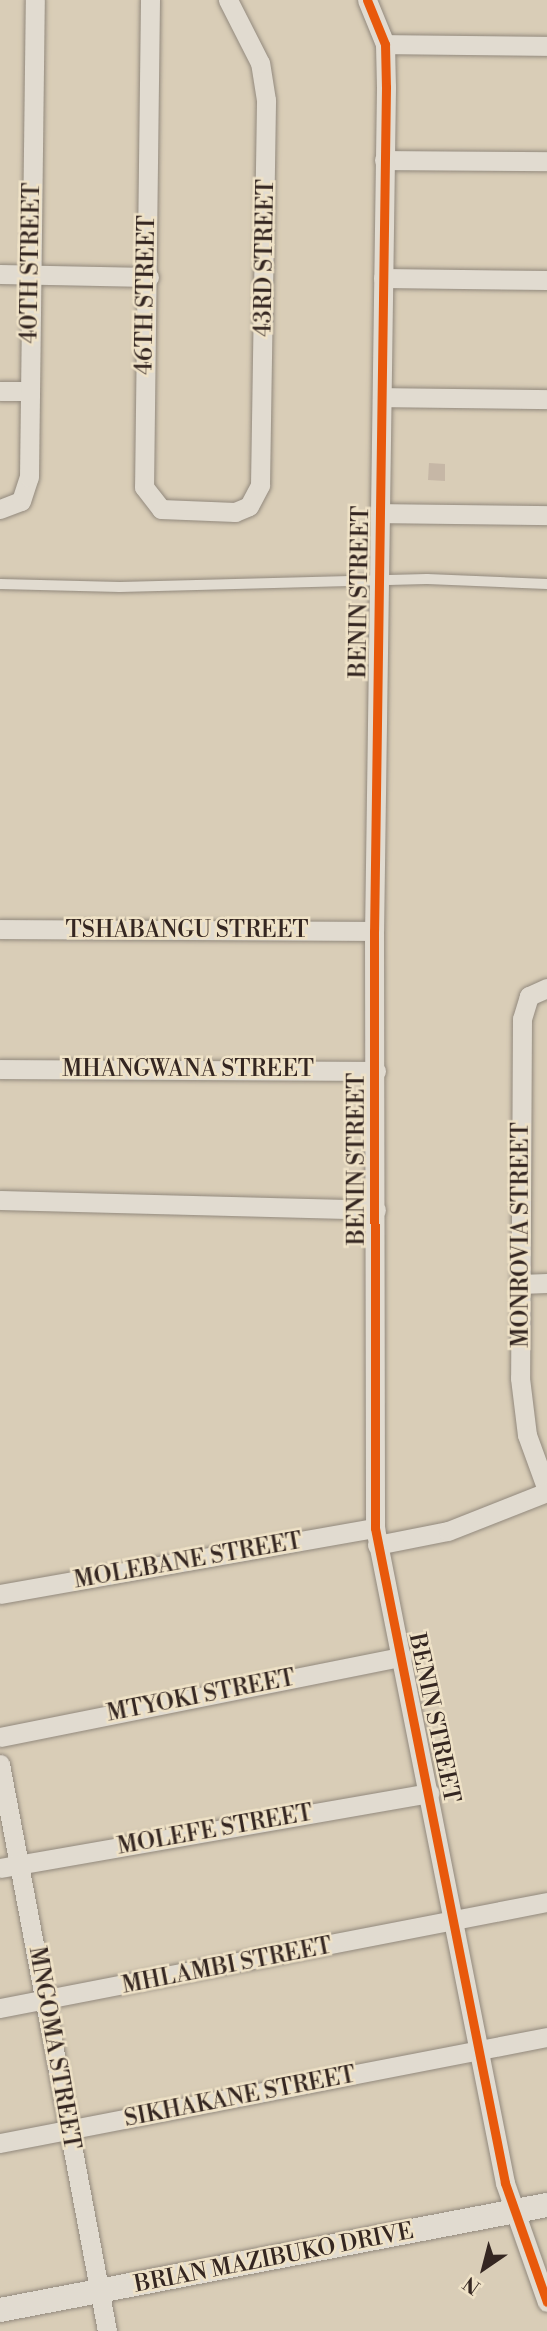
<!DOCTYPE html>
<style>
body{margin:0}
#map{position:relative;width:547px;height:2331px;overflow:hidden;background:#d9cdb7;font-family:"Libre Bodoni",serif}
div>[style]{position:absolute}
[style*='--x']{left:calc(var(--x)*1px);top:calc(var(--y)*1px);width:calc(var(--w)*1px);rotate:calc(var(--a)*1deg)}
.building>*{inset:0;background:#c6b7a6}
.roads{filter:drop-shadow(0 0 2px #92897d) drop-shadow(0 0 2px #92897d)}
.service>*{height:10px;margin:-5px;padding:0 5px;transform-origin:5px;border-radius:5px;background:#e1dbd0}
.minor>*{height:19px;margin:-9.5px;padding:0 9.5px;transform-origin:9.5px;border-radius:9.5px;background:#e1dbd0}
.tertiary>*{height:24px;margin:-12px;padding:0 12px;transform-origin:12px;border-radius:12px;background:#e1dbd0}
.cycleway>*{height:9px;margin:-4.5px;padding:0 4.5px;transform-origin:4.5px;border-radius:4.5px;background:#e8590c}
span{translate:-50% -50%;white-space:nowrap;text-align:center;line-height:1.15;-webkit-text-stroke:5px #efe2c7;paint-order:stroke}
.street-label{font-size:23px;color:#342621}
.north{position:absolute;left:449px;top:2233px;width:70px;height:70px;-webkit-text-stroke:5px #efe2c7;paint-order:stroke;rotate:215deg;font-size:19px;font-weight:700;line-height:28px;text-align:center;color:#342621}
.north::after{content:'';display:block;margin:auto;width:24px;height:32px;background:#342621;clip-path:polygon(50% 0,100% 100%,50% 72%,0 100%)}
</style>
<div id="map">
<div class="building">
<i style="clip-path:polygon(429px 463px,445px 464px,445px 481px,428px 480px)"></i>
</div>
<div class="roads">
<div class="service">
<i style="--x:0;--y:584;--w:120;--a:1.4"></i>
<i style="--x:120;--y:587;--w:307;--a:-1.5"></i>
<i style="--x:427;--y:579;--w:120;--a:2.4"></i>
</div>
<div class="minor">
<i style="--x:150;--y:0;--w:487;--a:90.7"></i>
<i style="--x:144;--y:487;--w:28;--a:52"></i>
<i style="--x:161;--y:509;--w:74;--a:2.3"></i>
<i style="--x:235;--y:512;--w:15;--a:-23"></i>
<i style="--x:249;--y:506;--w:24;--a:-62"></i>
<i style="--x:260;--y:485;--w:385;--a:-89.1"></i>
<i style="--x:266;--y:100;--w:37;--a:-99"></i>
<i style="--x:260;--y:63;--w:71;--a:-116.9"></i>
<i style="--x:367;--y:0;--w:48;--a:67.8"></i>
<i style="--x:385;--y:44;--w:43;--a:88.7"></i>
<i style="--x:386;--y:87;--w:844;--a:90.81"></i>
<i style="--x:374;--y:931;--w:597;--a:89.9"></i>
<i style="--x:375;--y:1528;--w:668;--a:78.77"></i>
<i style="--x:505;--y:2183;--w:126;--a:70.6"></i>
<i style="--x:385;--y:44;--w:162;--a:0.7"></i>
<i style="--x:384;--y:160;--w:163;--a:0.4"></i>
<i style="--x:0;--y:274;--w:149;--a:1.2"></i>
<i style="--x:383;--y:278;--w:164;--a:0.7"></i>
<i style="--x:0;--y:391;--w:29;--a:0"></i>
<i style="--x:382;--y:397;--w:165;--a:0.7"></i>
<i style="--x:0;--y:509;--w:22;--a:-21"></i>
<i style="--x:21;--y:501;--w:25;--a:-72"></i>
<i style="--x:29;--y:477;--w:477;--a:-89.3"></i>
<i style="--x:381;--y:513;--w:166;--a:0.7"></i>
<i style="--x:0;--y:929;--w:374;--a:0.3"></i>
<i style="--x:547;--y:988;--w:20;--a:156"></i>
<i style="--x:529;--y:996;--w:24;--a:107"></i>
<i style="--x:522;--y:1019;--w:359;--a:90.3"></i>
<i style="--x:520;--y:1378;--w:57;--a:83"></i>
<i style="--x:527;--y:1435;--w:59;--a:70"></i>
<i style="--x:0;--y:1069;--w:376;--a:0.3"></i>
<i style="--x:0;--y:1200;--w:376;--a:1.5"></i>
<i style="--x:520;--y:1284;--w:27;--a:-2"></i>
<i style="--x:377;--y:1545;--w:72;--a:-11.2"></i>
<i style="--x:448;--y:1531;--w:106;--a:-21.5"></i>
<i style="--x:0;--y:1594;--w:381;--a:-10"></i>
<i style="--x:0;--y:1737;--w:410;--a:-11.3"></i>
<i style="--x:0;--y:1764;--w:577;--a:79.31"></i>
<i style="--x:0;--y:1868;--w:436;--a:-9.9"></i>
<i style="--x:0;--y:2008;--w:557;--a:-10.97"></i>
<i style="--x:0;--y:2143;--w:557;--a:-10.97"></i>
</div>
<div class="tertiary">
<i style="--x:0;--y:2310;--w:557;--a:-10.87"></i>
</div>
</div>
<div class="cycleway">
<i style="--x:367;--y:0;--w:48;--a:67.8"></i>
<i style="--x:385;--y:44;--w:43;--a:88.7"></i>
<i style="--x:386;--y:87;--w:844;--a:90.81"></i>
<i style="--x:374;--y:931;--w:597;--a:89.9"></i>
<i style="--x:375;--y:1528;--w:668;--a:78.77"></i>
<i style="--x:505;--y:2183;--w:126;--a:70.6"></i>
</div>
<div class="street-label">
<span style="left:265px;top:258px;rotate:-89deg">43RD STREET</span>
<span style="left:31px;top:263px;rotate:-89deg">40TH STREET</span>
<span style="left:146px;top:295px;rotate:-89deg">46TH STREET</span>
<span style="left:360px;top:592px;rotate:-89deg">BENIN STREET</span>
<span style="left:187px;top:930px">TSHABANGU STREET</span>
<span style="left:188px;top:1069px">MHANGWANA STREET</span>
<span style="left:357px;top:1159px;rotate:-90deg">BENIN STREET</span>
<span style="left:521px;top:1235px;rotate:-90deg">MONROVIA STREET</span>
<span style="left:188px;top:1561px;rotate:-10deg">MOLEBANE STREET</span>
<span style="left:201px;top:1696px;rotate:-11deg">MTYOKI STREET</span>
<span style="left:434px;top:1718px;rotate:78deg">BENIN STREET</span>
<span style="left:215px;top:1830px;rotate:-10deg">MOLEFE STREET</span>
<span style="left:227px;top:1966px;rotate:-11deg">MHLAMBI STREET</span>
<span style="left:54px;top:2048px;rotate:80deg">MNGOMA STREET</span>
<span style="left:240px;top:2097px;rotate:-11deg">SIKHAKANE STREET</span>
<span style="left:274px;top:2258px;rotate:-11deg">BRIAN MAZIBUKO DRIVE</span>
</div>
<div class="north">N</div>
</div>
